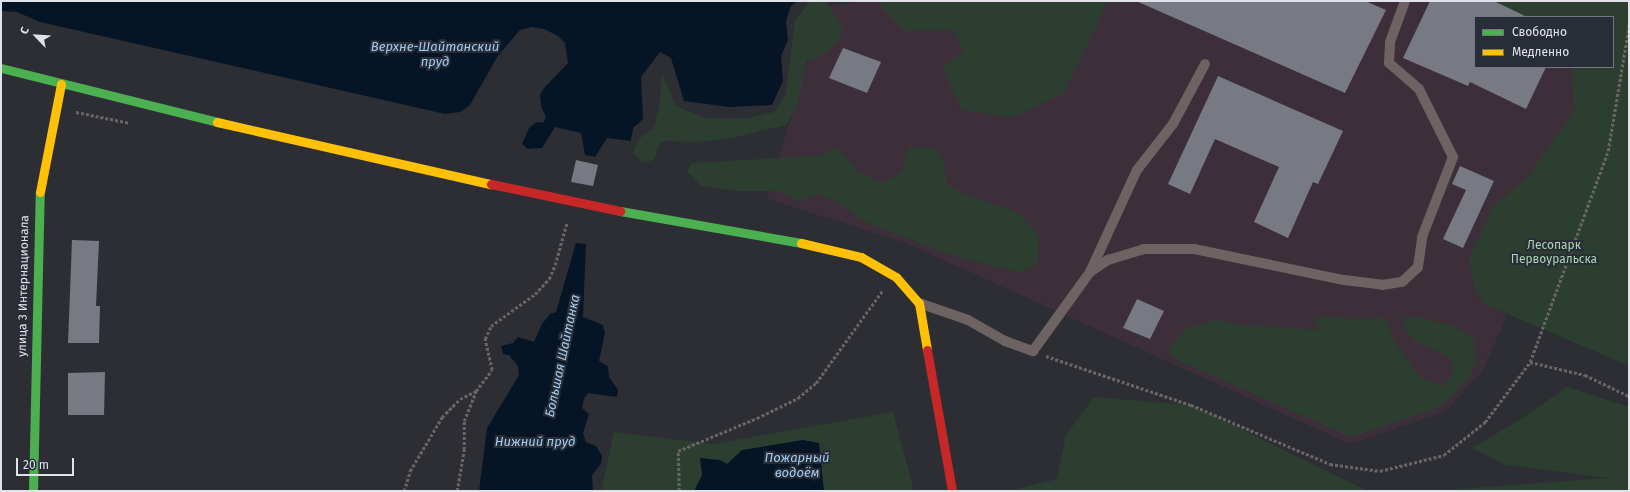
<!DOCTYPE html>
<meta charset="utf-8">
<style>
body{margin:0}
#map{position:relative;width:1630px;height:492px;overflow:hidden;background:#2c2e34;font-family:"Fira Sans",sans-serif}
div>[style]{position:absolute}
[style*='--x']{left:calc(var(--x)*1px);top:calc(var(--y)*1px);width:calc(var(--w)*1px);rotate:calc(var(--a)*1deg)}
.industrial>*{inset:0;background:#3c2f3a}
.green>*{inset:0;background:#2b3e30}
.water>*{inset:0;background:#051525}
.building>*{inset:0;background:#777a82}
.path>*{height:2.5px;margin-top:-1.25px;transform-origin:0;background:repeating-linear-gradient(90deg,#696567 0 3px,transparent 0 5px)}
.lane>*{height:10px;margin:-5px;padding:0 5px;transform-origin:5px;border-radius:5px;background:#6d6362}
.fast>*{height:9px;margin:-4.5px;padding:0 4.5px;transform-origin:4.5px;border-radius:4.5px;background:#4caf50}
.slow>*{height:9px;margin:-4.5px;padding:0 4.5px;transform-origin:4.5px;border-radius:4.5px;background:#ffc107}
.jam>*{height:9px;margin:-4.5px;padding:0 4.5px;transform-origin:4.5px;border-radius:4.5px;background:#c62828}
span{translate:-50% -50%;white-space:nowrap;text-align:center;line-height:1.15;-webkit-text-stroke:4px #282d37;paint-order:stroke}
.park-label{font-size:12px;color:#a9d7b1}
.street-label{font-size:12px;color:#e0e3ea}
.water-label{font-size:13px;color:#a1cdf3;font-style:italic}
.frame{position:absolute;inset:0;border:2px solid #e0e3ea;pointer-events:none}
.legend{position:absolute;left:1474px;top:16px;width:140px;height:52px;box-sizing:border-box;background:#282d37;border:1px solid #72767f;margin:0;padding:5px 7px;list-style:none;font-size:12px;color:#e0e3ea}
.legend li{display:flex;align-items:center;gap:8px;height:20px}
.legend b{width:20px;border:1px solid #72767f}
.north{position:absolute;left:16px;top:16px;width:40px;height:40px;-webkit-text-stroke:3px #282d37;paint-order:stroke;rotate:295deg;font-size:11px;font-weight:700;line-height:16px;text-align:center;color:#e0e3ea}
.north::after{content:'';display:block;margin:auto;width:14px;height:18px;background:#e0e3ea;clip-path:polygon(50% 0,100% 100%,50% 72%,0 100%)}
.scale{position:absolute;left:16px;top:458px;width:58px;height:18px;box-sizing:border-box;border:2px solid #e0e3ea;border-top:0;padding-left:5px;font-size:12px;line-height:14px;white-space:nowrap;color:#e0e3ea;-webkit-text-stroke:3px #282d37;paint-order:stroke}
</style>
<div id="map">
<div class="industrial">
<i style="clip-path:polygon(864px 1px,1556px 1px,1475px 17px,1475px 67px,1612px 67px,1483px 371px,1444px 412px,1350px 444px,904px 242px,767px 199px,824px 6px)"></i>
</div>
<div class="green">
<i style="clip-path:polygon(814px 1px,826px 1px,843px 29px,837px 43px,821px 56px,807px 60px,797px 105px,786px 125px,736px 137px,692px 143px,669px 140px,659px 144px,654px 160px,642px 163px,633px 152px,639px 139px,654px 127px,659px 107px,662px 74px,676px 106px,706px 118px,749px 118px,774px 112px,786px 94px,795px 20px,809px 3px)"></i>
<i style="clip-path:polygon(885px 1px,1108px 1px,1064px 93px,1014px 117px,962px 110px,943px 67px,964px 51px,953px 30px,905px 31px,879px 5px)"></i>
<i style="clip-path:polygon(1483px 1px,1629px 1px,1629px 366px,1485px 304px,1475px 289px,1469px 259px,1493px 206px,1527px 178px,1575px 109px,1571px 67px,1613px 67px,1613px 17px,1502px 17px)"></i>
<i style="clip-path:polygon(909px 147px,936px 149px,944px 162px,947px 184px,963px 194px,1019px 213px,1039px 236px,1038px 263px,1021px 273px,947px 254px,866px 222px,837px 202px,818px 194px,799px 201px,778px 191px,738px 191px,702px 186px,687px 172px,691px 163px,818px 156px,837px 148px,858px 171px,883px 183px,902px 172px)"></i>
<i style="clip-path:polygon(1322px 316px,1349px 319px,1386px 318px,1393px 339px,1418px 376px,1442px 387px,1454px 371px,1450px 357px,1415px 341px,1404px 328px,1403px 317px,1423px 318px,1455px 327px,1474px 339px,1477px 360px,1468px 379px,1440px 407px,1351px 437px,1175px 359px,1167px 351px,1186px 329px,1214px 320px,1242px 325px,1320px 330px,1314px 319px)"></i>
<i style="clip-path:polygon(1567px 387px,1629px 407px,1629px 491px,1433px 491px,1608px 478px,1506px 465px,1472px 448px,1521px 419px)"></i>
<i style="clip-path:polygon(1094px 397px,1191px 405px,1368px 491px,1010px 491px,1057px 479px,1066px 435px)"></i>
<i style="clip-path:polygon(893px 412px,914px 491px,601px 491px,614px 432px,713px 444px)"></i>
</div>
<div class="water">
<i style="clip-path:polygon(1px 1px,797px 1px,791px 6px,786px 21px,788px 40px,781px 56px,783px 81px,772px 105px,729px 107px,684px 101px,671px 58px,660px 52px,641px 77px,643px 119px,633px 128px,631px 141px,607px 138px,595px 157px,585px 155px,581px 133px,555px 127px,542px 148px,528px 149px,522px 144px,529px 128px,537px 122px,543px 123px,546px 117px,541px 106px,540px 95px,544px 88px,568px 63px,565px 43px,558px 36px,544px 29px,532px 27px,520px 30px,497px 57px,470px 105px,460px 112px,445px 114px,40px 22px,17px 12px,1px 11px)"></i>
<i style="clip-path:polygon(576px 243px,586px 244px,583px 317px,603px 325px,605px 333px,599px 361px,608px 366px,609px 377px,618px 390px,617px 397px,588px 393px,584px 399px,582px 408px,589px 414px,583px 433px,586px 442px,596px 446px,602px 456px,601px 464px,592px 475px,593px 490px,479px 491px,487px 428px,519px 375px,518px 366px,509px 355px,503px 354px,501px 346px,513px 343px,518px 337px,534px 342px,542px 324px,550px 314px,556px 312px)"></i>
<i style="clip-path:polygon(803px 440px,819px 443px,824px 491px,694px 491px,702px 475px,700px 458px,720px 460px,727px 464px,742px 450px)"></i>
</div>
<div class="building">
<i style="clip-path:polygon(1136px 1px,1365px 1px,1386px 10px,1345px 93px)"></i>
<i style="clip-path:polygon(1430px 1px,1494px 1px,1527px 17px,1475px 17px,1475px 67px,1546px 67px,1526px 109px,1470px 82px,1468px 86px,1403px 58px)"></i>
<i style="clip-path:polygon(843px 48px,881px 62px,867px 93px,829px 78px)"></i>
<i style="clip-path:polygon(1218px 76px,1343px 131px,1318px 184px,1313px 182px,1288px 238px,1254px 222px,1279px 167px,1215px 139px,1190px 194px,1168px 184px)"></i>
<i style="clip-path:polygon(576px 160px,598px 165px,593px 186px,571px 182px)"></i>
<i style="clip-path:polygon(1460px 166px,1494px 181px,1463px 248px,1443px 239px,1466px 190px,1452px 184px)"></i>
<i style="clip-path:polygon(72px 240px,99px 241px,96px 306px,100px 306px,99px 343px,68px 343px)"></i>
<i style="clip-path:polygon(1137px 299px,1164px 311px,1150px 339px,1123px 328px)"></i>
<i style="clip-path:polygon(105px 372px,104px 415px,68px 415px,68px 373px)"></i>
</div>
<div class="path">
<i style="--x:76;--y:112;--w:55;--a:11.5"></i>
<i style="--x:1046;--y:356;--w:153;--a:18.7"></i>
<i style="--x:1191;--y:405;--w:151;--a:23"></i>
<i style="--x:1330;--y:464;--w:50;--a:8"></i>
<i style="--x:1380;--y:471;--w:66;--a:-14"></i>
<i style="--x:1444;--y:455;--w:53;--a:-38.8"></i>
<i style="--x:1485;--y:422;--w:75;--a:-53.1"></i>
<i style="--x:1530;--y:362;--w:57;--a:13.3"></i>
<i style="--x:1585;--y:375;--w:49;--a:25.5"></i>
<i style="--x:1530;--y:362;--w:225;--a:-69.7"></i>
<i style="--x:1608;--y:151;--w:128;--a:-80.5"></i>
<i style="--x:404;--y:491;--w:21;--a:-73"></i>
<i style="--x:410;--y:471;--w:63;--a:-59.3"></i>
<i style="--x:442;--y:417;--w:25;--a:-45"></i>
<i style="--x:460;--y:399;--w:18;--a:-27"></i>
<i style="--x:457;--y:491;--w:42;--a:-80.3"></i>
<i style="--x:464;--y:450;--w:29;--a:-90"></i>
<i style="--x:464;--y:421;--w:32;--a:-68"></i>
<i style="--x:476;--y:391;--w:26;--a:-53"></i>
<i style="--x:492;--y:370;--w:32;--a:-103"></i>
<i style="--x:485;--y:339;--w:14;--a:-65"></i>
<i style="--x:491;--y:326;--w:54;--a:-36"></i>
<i style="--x:535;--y:294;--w:21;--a:-47"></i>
<i style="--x:549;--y:279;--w:15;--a:-67"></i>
<i style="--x:555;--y:265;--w:45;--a:-74.4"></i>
<i style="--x:679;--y:491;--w:40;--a:-91.4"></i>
<i style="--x:678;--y:451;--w:86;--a:-22.7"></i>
<i style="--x:757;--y:418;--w:46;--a:-26"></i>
<i style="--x:798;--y:398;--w:23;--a:-40"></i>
<i style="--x:816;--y:383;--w:113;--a:-54.3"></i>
</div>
<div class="lane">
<i style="--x:1090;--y:272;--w:22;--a:-34"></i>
<i style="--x:1108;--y:260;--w:37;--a:-17"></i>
<i style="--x:1143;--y:249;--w:51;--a:0"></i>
<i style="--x:1194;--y:249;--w:153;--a:11.7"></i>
<i style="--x:1344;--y:280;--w:38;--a:7"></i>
<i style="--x:1382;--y:285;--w:20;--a:-9"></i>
<i style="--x:1402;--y:282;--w:22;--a:-43"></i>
<i style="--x:1418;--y:267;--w:30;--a:-82"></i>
<i style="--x:1422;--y:237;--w:86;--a:-68.8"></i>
<i style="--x:1453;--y:157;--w:76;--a:-116.6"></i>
<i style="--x:1419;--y:89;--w:40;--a:-139"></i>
<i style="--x:1389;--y:63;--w:21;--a:-87"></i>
<i style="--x:1390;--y:42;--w:44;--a:-69.9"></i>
<i style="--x:919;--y:303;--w:52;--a:19.1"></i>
<i style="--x:968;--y:320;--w:43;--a:29.6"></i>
<i style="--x:1005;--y:341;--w:30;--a:20"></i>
<i style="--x:1033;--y:351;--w:97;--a:-54.2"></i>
<i style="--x:1090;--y:272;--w:112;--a:-65.3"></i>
<i style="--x:1137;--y:170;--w:58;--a:-52"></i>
<i style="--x:1173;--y:124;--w:68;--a:-61.9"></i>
</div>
<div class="fast">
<i style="--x:1;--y:68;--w:223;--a:14"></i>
<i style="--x:620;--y:211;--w:184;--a:10"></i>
<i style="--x:33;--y:491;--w:299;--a:-88.7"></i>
</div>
<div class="slow">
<i style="--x:217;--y:122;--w:281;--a:12.8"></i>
<i style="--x:40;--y:192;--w:110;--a:-79"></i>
<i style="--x:801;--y:243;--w:62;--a:13.1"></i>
<i style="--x:861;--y:257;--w:40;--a:29.7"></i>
<i style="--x:896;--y:277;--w:35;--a:49"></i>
<i style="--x:919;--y:303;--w:48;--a:80.3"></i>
</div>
<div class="jam">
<i style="--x:491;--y:184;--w:132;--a:11.8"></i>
<i style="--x:927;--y:350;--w:143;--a:79.9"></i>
</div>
<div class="park-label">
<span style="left:1554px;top:253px">Лесопарк<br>Первоуральска</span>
</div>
<div class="street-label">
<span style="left:24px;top:286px;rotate:-89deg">улица 3 Интернационала</span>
</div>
<div class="water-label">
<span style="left:435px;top:55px">Верхне-Шайтанский<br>пруд</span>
<span style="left:563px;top:356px;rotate:-78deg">Большая Шайтанка</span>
<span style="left:535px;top:442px">Нижний пруд</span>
<span style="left:797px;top:466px">Пожарный<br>водоём</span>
</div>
<div class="frame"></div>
<ul class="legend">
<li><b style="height:5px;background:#4caf50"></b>Свободно</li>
<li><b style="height:5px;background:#ffc107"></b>Медленно</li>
</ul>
<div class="north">С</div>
<div class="scale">20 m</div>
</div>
